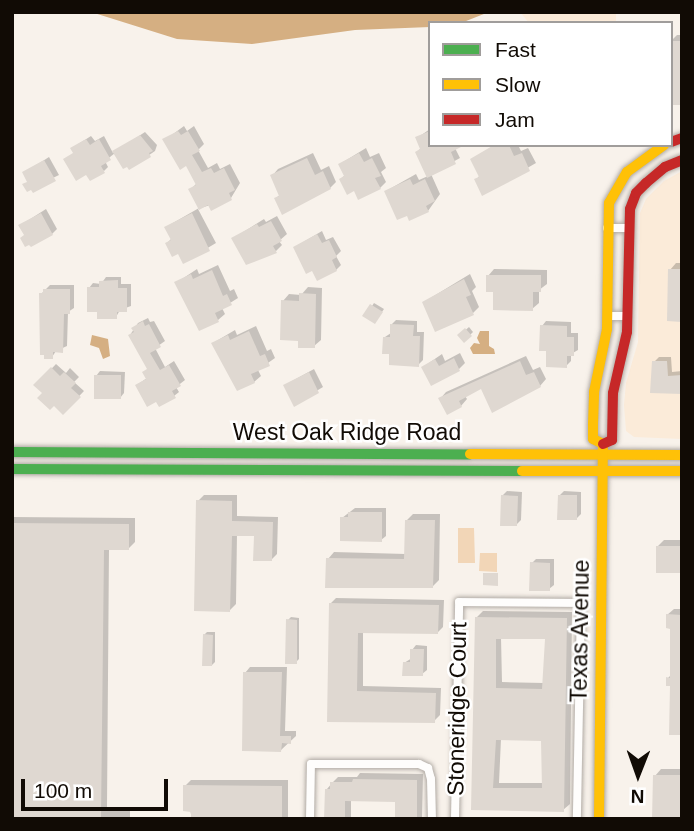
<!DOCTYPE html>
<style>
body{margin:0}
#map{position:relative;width:694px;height:831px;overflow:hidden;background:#f8f2eb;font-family:Helvetica,sans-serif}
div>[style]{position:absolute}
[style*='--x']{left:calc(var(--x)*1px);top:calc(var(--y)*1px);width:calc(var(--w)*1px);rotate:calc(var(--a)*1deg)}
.built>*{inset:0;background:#fbebd9}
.green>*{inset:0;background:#f2d6b7}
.water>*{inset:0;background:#d5af82}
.shadow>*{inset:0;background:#0003}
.building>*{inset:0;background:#dfd8d1}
.roads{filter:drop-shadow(0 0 2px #b1aba5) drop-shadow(0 0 2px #b1aba5)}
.street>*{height:8px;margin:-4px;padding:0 4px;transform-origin:4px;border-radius:4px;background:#fefdfc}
.fast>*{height:10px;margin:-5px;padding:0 5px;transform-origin:5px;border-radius:5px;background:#4caf50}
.slow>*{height:10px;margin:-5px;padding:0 5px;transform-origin:5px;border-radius:5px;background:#ffc107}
.jam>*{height:10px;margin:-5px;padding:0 5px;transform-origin:5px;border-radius:5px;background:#c62828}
span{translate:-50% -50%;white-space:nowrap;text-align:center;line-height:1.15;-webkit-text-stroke:5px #fff;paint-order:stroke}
.street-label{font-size:23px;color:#110b05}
.frame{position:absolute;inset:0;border:14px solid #110b05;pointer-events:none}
.legend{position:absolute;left:428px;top:21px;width:245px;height:126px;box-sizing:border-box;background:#fff;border:2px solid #a09d9b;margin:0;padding:9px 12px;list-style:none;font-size:21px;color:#110b05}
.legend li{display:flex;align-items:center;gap:14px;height:35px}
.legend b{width:35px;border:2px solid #a09d9b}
.north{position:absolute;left:603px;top:740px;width:70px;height:70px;-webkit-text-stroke:5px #fff;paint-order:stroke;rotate:181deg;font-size:19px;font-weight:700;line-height:28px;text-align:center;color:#110b05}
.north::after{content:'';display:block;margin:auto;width:24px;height:32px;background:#110b05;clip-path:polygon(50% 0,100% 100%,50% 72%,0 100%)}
.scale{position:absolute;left:21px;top:779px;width:147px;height:32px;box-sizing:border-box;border:4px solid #110b05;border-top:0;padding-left:9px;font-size:21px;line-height:24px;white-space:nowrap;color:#110b05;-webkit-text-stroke:5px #fff;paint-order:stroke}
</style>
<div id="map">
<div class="built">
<i style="clip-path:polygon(520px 12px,616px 12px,616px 23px,529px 23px)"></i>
<i style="clip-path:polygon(682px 171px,682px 439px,634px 437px,626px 431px,624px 405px,626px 383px,638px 342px,640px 213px,646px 199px,664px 181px)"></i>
</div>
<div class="green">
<i style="clip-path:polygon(458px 528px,474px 528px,475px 563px,458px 563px)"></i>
<i style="clip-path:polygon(480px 553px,497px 553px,497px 572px,479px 571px)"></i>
</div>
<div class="water">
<i style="clip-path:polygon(91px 12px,489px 12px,461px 23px,430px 23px,430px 27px,355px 30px,252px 44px,177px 39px)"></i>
<i style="clip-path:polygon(480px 331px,489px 331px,489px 346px,494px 349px,495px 354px,473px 354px,470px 348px,474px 343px,480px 344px,477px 338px)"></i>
<i style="clip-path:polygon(92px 335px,108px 339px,110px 356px,103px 359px,99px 348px,90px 345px)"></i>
</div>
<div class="shadow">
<i style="clip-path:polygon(677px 35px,682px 35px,682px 103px,671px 103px,671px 41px)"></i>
<i style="clip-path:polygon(184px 126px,187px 131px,194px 126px,204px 144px,198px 150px,208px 168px,217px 163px,220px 169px,230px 164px,240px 183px,231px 198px,198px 209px,216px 243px,184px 262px,179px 252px,167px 243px,172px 238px,166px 227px,199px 208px,190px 190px,197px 183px,187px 164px,165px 140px)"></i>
<i style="clip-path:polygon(430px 129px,430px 145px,455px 148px,460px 158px,431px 174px,440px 194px,428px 211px,386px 191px,416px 174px,419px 180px,428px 176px,417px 152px,421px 148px,417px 138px)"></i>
<i style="clip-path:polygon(145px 132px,157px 145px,155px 151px,130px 168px,115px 153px,105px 161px,108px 167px,104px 171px,72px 148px,91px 136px,95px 141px,104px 136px,113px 153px)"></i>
<i style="clip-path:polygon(495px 145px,518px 145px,521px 151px,528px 148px,536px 163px,482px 194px,476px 180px,480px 175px,472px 159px)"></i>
<i style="clip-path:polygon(366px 148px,370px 157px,379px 153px,386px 168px,381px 172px,386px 182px,380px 188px,355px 189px,341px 179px,345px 175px,340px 164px)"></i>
<i style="clip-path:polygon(313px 153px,321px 170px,329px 166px,336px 182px,330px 188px,276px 198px,281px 194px,272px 176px,278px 169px)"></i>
<i style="clip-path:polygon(49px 157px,59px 175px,32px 188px,24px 173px)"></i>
<i style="clip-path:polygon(46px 209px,57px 229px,52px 234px,26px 234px,21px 225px)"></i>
<i style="clip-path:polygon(682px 213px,682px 243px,681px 243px)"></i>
<i style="clip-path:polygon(277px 216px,287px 234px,279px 241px,282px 245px,276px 251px,234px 238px,264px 219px,266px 222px)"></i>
<i style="clip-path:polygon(322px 231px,326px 240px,333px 237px,341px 251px,336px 256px,341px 265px,336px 270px,295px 247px)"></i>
<i style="clip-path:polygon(676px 263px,682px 263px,682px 320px,670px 270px)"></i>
<i style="clip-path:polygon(218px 265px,230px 291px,234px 289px,238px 298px,222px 308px,225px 314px,218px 320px,200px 329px,176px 283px,197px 269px,199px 274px)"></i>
<i style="clip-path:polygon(494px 269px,547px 270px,547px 284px,539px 290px,539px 303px,532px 309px,495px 290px,488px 276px)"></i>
<i style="clip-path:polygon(470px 274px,476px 287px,472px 291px,479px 307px,473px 313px,424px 302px)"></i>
<i style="clip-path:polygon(106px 277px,121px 277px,121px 284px,131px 284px,131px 306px,120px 310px,116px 317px,89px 288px,93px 283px,101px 284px)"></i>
<i style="clip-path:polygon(50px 285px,74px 285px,74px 308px,68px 312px,67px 346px,56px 351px,52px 357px,41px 294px)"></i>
<i style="clip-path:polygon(308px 287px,322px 288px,321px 340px,314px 346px,283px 301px,289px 294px,301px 295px)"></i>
<i style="clip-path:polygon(374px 303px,384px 309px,377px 319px,372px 306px)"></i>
<i style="clip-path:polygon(148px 318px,150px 322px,154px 321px,165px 341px,155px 348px,165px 367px,174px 361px,185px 380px,176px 387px,179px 392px,174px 396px,137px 385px,147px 378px,148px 368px,130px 335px,138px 323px)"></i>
<i style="clip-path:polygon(396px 320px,417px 321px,417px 332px,424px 332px,423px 360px,418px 365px,391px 353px,385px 337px,391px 333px,392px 324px)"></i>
<i style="clip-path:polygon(546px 321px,571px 322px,571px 333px,578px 333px,578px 350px,571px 354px,571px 361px,566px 366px,548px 350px,542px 326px)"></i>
<i style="clip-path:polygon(256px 326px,267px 351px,271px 349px,275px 358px,258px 370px,261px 376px,254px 382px,213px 343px,235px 330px,237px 335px)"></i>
<i style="clip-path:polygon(469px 327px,473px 332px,464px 341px,459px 336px)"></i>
<i style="clip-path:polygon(460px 353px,465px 363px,459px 369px,423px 367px,442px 354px,445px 361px)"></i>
<i style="clip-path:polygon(526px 356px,533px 370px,540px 367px,546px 379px,540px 386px,482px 387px,465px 396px,467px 399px,461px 406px,440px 399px,446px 392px)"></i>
<i style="clip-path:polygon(659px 357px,671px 357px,672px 372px,682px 371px,682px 392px,654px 362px)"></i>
<i style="clip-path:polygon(56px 364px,66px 373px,70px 368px,79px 377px,74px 382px,84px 391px,63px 413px,36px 385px)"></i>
<i style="clip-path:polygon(314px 369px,323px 387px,295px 404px,285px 385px)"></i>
<i style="clip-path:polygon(100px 371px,125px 372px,124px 393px,120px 398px,96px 376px)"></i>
<i style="clip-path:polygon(507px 491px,522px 492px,521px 520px,517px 524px,502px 496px)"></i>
<i style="clip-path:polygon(564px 491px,581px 492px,581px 514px,576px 519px,559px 496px)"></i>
<i style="clip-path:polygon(204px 495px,237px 495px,237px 516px,278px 517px,277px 554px,271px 560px,255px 534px,237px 534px,236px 604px,230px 610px,198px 501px)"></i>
<i style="clip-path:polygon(355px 508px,386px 508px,386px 536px,381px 540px,342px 518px)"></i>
<i style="clip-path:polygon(413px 514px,440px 514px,439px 580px,433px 586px,328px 559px,334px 552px,406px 554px,407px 520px)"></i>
<i style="clip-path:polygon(12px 517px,135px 518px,135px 542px,128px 549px,109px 548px,107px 807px,130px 808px,130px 819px,12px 819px)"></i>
<i style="clip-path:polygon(664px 540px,682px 540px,682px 571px,658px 546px)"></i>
<i style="clip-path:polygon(536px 559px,554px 559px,554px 585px,549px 589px,532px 563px)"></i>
<i style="clip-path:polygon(336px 598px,444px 600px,443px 627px,437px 633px,363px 631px,363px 686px,441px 688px,440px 715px,434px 721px,329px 720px,330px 604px)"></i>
<i style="clip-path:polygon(674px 609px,682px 609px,682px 733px,668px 678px,672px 674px,672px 627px,667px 615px)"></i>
<i style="clip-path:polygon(evenodd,483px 611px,572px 612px,570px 804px,563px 810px,473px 809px,476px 618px,483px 611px,501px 637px,546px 638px,544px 683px,502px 682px,501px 637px,483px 611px,501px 739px,543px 740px,544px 783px,499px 783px,501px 739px)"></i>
<i style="clip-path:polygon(291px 617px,299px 618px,299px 659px,296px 662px,288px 620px)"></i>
<i style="clip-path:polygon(207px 632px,215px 632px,215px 662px,212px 665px,204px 635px)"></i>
<i style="clip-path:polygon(416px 645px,427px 646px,427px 670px,422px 674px,404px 663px,412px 658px,412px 650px)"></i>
<i style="clip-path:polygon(250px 667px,287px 667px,285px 731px,296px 731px,296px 736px,281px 750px,245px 673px)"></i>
<i style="clip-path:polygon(661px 769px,682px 769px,682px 819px,655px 776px)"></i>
<i style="clip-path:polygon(360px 773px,423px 774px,422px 819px,396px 819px,397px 800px,351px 799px,351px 819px,326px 819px,327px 789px,332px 783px,338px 777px,357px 777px)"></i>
<i style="clip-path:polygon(191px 780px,288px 780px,288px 819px,192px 819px,185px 786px)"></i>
</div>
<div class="building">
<i style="clip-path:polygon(671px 41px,682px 41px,682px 105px,671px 105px)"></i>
<i style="clip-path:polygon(178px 131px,181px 135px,188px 131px,200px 151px,192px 155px,202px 172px,211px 168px,214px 173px,224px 168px,235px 190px,229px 193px,232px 200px,211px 211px,208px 205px,199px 210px,188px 189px,196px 185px,186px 166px,180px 170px,162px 139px)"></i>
<i style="clip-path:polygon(430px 131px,430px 145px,465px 145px,451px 152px,456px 164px,427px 178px,415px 152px,420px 149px,415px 137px)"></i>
<i style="clip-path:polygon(140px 135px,153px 151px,149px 153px,151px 157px,129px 170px,127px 167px,123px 169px,112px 151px)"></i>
<i style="clip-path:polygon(86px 139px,90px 145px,99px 139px,111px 160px,101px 166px,105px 173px,90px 181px,86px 175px,76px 181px,63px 159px,73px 153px,70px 148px)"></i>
<i style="clip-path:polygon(494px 145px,509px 145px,514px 156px,522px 153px,530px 171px,482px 196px,474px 179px,479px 177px,470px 159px)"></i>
<i style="clip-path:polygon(359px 153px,364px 162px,372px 158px,381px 176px,375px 178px,381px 189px,358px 200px,354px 191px,347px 195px,339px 179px,344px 176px,338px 164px)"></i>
<i style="clip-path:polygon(307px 158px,315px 175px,323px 171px,331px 189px,282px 215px,274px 198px,279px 196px,270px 175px)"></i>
<i style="clip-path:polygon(44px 160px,56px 181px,33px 193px,31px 190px,27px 192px,22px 184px,27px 182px,22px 172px)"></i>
<i style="clip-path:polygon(410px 179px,413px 185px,425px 179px,435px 201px,426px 206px,429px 212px,409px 221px,407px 216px,397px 220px,384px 191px)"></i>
<i style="clip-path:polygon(41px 213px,53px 235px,31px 247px,29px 245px,25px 247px,20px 238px,24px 235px,18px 225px)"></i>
<i style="clip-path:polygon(192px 213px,210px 251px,183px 264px,178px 254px,172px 257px,165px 243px,171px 240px,164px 227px)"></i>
<i style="clip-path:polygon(271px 221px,282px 241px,273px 246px,277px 253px,246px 265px,231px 238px,257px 224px,259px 227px)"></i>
<i style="clip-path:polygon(317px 234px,322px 243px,329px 240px,337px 257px,332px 260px,337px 271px,317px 281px,312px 271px,306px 274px,293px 247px)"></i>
<i style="clip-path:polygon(668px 269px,682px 269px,682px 322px,667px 321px)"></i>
<i style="clip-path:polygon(212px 270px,223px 296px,227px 294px,232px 305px,215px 313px,219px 322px,199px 331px,174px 282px,191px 274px,193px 279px)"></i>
<i style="clip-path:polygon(486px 275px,541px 275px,541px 292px,533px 292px,533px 311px,493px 310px,493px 292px,486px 292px)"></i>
<i style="clip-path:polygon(464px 279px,471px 295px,466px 297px,474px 315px,435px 332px,422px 302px)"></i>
<i style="clip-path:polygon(118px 280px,118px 288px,127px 288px,127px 312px,117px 312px,117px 319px,97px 319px,97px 312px,87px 312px,87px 287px,99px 287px,99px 281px)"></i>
<i style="clip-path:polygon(43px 289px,70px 289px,70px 314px,64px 314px,63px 353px,53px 352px,53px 359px,44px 359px,44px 355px,40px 355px,39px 293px,43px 293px)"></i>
<i style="clip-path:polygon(299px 293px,316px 294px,315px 348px,298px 348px,298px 341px,280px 340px,281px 300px,299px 301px)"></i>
<i style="clip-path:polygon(370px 304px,383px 312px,375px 324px,362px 316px)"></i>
<i style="clip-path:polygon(143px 321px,145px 326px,149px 324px,161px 347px,150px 353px,160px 370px,169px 365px,181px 386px,172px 391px,176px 398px,159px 407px,156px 402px,147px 407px,135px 385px,146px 379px,142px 372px,147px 369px,128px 335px,134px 332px,131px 328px)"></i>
<i style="clip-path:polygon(390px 324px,414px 325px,413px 336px,420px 336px,419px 367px,389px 365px,389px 354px,382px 354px,383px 337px,390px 337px)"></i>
<i style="clip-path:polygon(540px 325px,567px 326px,567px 337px,574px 337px,574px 356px,567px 356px,567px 368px,546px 367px,546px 351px,539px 351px)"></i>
<i style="clip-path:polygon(465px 328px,472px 336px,464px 343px,457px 335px)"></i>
<i style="clip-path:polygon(249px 331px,260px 356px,265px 354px,270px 366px,251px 374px,255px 383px,237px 391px,211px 343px,228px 335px,230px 340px)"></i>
<i style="clip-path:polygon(454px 358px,460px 371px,431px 386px,421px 367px,435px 359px,439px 366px)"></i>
<i style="clip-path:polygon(520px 361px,526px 375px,534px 372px,541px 387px,492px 413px,481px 389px,459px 401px,462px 407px,447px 415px,438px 398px)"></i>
<i style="clip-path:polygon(652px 361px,667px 361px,668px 376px,682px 375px,682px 394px,650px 393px)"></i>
<i style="clip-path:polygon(51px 367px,60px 376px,64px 372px,76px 383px,71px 388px,81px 397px,63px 415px,54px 406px,50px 410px,37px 398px,42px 393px,33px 385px)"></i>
<i style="clip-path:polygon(309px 372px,319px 393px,294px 407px,283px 385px)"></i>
<i style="clip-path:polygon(94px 375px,121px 375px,121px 399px,94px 399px)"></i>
<i style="clip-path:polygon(501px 495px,518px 496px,517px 526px,500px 526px)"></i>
<i style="clip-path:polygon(558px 495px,577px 495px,577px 520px,557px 520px)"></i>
<i style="clip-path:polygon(196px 500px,232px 501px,232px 521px,273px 522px,272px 561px,253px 561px,254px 536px,232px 536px,230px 612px,194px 611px)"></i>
<i style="clip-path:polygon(348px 512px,382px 512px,382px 542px,340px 541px,340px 517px,348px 517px)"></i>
<i style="clip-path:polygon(405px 520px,435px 520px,433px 588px,325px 588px,326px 558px,404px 559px)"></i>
<i style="clip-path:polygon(12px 523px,129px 524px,129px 550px,104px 550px,101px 819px,12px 819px)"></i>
<i style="clip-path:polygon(656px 546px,682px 546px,682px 573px,656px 573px)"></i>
<i style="clip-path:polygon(530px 562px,550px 563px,550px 591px,529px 591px)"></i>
<i style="clip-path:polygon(483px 573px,498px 573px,498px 586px,483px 585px)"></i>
<i style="clip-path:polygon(329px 603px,439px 605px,438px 634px,358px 633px,357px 691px,436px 693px,435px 723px,327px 722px)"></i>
<i style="clip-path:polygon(666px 614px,682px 615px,682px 735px,669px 735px,670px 686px,666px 686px,666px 677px,670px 678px,670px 629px,666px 628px)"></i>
<i style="clip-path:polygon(evenodd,475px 617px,567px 618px,564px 812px,471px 810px,475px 617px,496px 639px,545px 639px,542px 689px,496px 688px,496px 639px,475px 617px,496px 740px,541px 741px,542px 788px,493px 788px,496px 740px)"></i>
<i style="clip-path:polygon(286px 619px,297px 620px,297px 664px,285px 664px)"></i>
<i style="clip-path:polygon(203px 634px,213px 635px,212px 666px,202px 666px)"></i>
<i style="clip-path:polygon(410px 649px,424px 649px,423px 676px,402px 676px,403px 662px,410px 662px)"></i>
<i style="clip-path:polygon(243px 672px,282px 672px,280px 736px,291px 736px,291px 744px,282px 743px,281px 752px,242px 751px)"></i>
<i style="clip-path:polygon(653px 775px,682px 775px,682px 819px,652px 819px)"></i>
<i style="clip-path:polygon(353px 779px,417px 780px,417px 819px,395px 819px,395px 802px,345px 801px,345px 819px,324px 819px,325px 789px,330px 789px,330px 782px,352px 782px)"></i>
<i style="clip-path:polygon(183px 785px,282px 786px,282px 819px,191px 819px,191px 812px,183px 811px)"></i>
</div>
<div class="roads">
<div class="street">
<i style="--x:607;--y:228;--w:20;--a:0"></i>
<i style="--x:607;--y:316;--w:21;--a:0"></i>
<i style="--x:310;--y:819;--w:55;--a:-89"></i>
<i style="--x:311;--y:764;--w:108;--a:0"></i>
<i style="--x:419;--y:764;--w:10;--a:24"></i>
<i style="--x:428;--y:768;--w:11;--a:75"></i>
<i style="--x:431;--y:779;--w:40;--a:88.6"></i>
<i style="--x:455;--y:819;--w:217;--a:-88.9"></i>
<i style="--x:459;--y:602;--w:122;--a:0.5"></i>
<i style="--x:581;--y:603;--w:216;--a:91.1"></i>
</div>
<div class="fast">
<i style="--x:12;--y:452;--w:458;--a:0.3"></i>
<i style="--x:12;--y:469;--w:510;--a:0.22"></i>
</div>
<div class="slow">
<i style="--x:603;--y:444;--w:11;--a:-153"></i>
<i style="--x:593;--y:439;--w:15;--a:-90"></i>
<i style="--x:593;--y:424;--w:32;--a:-88"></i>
<i style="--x:594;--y:392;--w:64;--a:-78.3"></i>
<i style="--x:607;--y:329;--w:126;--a:-89.1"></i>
<i style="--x:609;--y:203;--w:36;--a:-60"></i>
<i style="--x:627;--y:172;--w:46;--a:-36.1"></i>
<i style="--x:470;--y:454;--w:212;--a:0.3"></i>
<i style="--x:522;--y:471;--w:160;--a:0"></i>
<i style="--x:599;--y:819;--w:375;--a:-89.4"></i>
</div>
<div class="jam">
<i style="--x:671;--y:142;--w:12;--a:-20"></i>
<i style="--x:603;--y:444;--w:10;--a:-24"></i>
<i style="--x:612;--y:440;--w:47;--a:-88.8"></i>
<i style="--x:613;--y:393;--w:63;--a:-77.1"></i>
<i style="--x:627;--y:332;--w:123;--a:-88.6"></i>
<i style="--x:630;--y:209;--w:17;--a:-69"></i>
<i style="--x:636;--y:193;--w:14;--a:-45"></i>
<i style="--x:646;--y:183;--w:25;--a:-40"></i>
<i style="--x:665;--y:167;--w:18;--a:-22"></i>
</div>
</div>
<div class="street-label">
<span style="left:347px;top:432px">West Oak Ridge Road</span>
<span style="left:580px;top:631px;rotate:-89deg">Texas Avenue</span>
<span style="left:457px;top:709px;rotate:-89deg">Stoneridge Court</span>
</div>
<div class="frame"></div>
<ul class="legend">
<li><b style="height:9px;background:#4caf50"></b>Fast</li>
<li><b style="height:9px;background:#ffc107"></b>Slow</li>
<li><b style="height:9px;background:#c62828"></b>Jam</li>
</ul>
<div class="north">N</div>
<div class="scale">100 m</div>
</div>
